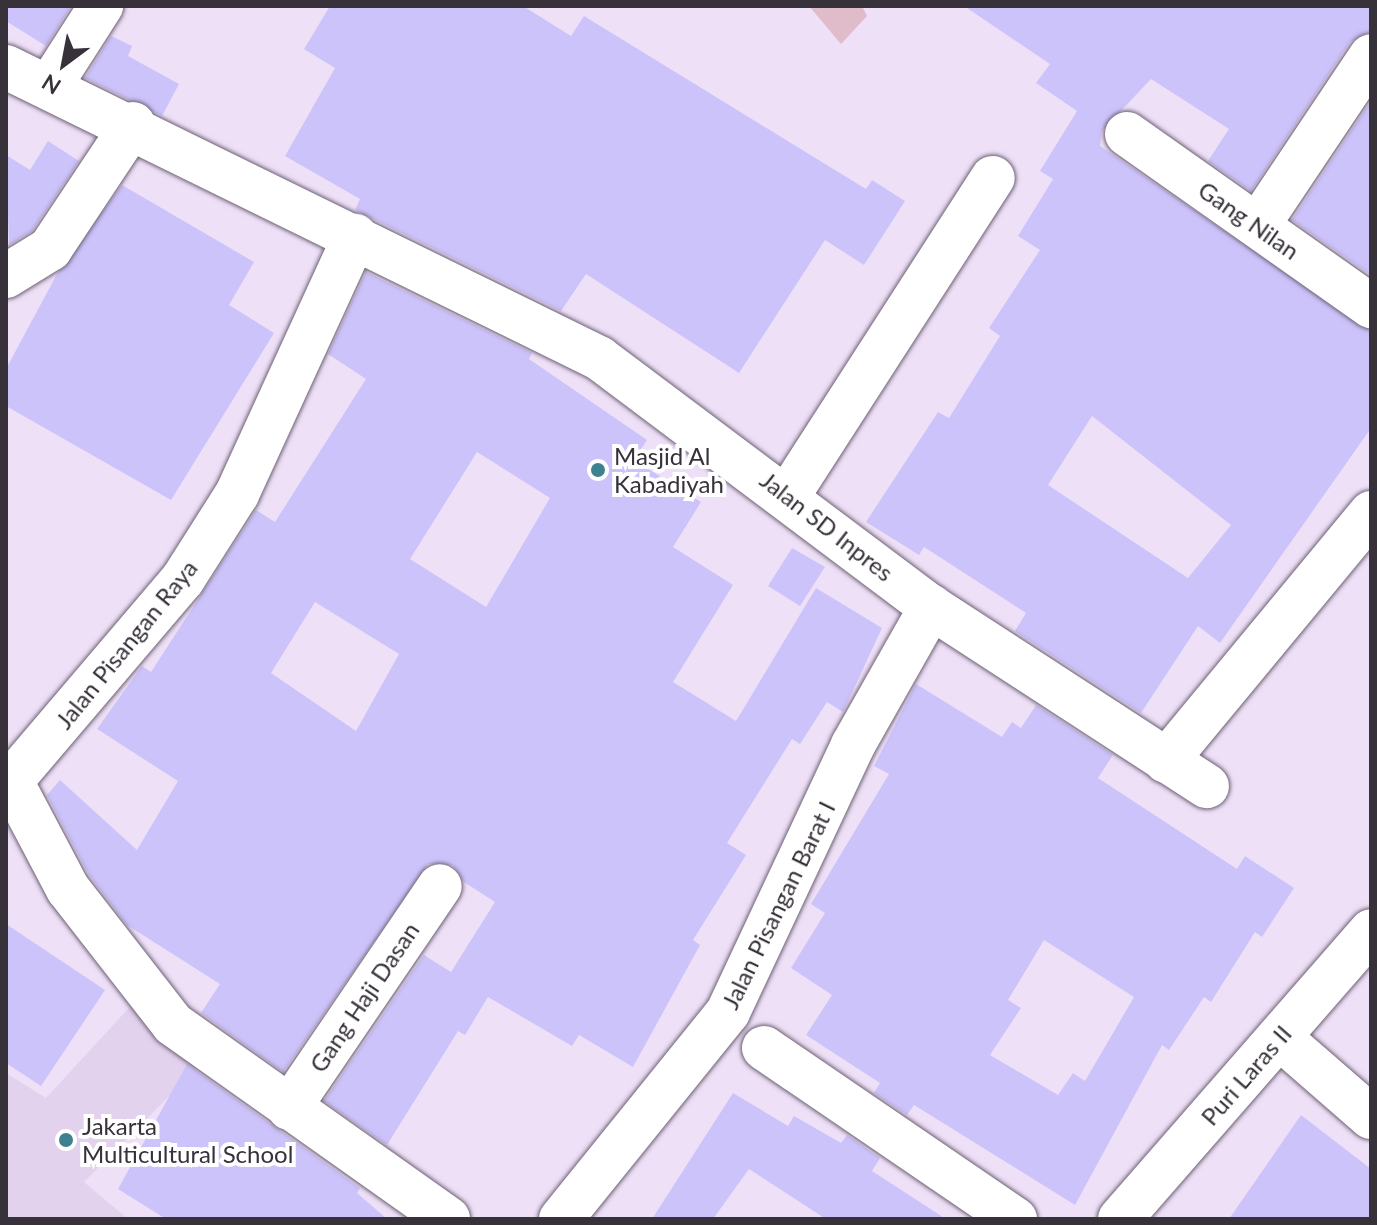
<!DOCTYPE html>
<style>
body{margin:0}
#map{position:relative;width:1377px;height:1225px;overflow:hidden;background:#eee0f7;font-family:Lato,sans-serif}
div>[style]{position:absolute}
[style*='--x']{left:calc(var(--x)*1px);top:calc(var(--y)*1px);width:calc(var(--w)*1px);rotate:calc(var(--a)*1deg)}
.built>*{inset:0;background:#e3d2ee}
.green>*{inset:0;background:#e0bbca}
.building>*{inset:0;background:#cdc3fb}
.roads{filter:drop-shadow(0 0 2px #6d6175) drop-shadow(0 0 2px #6d6175)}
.minor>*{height:44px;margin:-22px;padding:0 22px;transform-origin:22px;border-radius:22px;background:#fff}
.dots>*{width:22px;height:22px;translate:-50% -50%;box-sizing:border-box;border:4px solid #fff;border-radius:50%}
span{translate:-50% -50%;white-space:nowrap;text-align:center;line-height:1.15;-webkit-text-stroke:8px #fff;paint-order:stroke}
.street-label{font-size:24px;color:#37313a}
.poi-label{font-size:24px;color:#37313a}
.left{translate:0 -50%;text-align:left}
.frame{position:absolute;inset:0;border:8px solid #37313a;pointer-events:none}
.north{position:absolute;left:24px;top:24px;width:80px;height:80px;-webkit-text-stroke:6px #fff;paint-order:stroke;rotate:212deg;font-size:22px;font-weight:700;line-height:32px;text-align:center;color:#37313a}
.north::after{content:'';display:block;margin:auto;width:28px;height:36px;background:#37313a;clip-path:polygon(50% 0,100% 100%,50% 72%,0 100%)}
</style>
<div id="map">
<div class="built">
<i style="clip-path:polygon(138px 998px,203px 1062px,84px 1182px,128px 1219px,6px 1219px,6px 1073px,46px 1098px)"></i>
</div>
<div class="green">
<i style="clip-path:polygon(809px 6px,862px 6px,867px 16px,841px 44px)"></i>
</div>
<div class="building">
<i style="clip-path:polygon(6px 6px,71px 6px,46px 46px,6px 21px)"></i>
<i style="clip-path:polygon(330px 6px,523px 6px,571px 36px,584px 16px,866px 189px,872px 180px,905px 201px,864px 265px,825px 240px,739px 373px,586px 274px,561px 311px,355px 210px,360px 199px,285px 156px,335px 68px,304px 49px)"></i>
<i style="clip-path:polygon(evenodd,964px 6px,1371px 6px,1371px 31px,1350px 42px,1251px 191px,1208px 161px,1229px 129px,1151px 79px,1102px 131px,1100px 146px,1371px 331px,1371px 428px,1220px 643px,1198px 626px,1141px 713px,1015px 631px,1026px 613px,924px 547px,919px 555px,866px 522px,938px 412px,949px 418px,1000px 336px,989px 328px,1040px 250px,1018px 236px,1053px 179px,1040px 171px,1077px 111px,1036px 83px,1050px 64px,964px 6px,1092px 416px,1231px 525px,1188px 578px,1048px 485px,1092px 416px)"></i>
<i style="clip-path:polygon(111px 36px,132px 46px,128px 56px,179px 84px,162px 116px,85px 78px)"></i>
<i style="clip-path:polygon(1371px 101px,1371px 275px,1292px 220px)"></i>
<i style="clip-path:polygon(48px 141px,79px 161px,32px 231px,9px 245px,6px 155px,30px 170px)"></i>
<i style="clip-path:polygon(122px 185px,254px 262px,229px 305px,274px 333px,171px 500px,6px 406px,6px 369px,21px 341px,57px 274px)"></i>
<i style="clip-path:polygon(evenodd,366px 272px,532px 353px,529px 359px,647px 440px,634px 460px,701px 502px,673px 547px,733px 585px,673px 682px,736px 721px,816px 588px,882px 628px,843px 712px,827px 702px,800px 744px,792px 739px,727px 843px,746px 855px,693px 940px,700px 945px,633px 1067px,579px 1035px,572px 1046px,488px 997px,465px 1035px,458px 1031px,387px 1145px,324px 1101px,424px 955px,451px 972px,495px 902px,464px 882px,453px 865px,428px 864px,283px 1072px,201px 1013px,220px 984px,127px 925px,89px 875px,47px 795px,60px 780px,137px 850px,178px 781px,97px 729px,142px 666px,151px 672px,256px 510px,275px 522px,366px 379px,328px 354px,366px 272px,477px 452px,550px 498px,486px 607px,410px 559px,477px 452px,366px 272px,315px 602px,399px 654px,356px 731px,271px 673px,315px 602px)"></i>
<i style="clip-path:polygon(792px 548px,825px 567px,800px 606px,768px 586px)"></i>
<i style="clip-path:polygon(evenodd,916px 684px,1002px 737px,1012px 722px,1021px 728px,1036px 705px,1113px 755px,1098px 778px,1237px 869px,1245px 856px,1294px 888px,1262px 937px,1255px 932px,1211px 1002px,1204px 997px,1169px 1050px,1162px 1045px,1075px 1205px,914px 1105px,907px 1115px,874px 1093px,880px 1083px,806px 1035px,832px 995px,791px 968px,825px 913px,811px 904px,889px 774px,874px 766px,916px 684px,1044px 940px,1134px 997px,1085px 1081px,1073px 1073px,1058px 1095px,990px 1055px,1021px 1008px,1008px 1000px,1044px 940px)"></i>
<i style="clip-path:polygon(6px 924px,105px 990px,41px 1086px,6px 1063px)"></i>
<i style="clip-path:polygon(187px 1064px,360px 1188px,357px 1193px,387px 1219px,166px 1219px,118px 1189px)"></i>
<i style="clip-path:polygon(733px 1093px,788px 1126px,794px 1116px,841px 1143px,847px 1135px,880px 1158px,872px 1171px,946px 1219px,826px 1219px,749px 1169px,713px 1219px,652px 1219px)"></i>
<i style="clip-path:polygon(1301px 1115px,1371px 1169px,1371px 1219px,1229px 1219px)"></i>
</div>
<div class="roads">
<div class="minor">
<i style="--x:6;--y:67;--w:661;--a:26.14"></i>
<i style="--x:599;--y:358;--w:415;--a:36.9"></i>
<i style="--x:931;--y:607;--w:329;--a:33"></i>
<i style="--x:51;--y:84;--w:93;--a:-57.3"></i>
<i style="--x:1127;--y:134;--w:299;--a:35.2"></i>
<i style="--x:1258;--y:225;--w:203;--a:-56.2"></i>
<i style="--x:6;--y:276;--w:52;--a:-31.5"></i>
<i style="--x:50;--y:249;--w:150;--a:-56.4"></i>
<i style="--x:789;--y:494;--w:376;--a:-57.2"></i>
<i style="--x:1166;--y:761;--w:322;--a:-50.4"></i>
<i style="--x:11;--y:781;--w:265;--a:-49.6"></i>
<i style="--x:183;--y:579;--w:101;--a:-57.6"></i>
<i style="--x:237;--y:494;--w:284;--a:-65.4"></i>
<i style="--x:11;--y:781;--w:122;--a:62.2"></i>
<i style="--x:68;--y:889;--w:171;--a:52.1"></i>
<i style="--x:173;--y:1024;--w:337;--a:35.3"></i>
<i style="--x:1279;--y:1037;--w:122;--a:41"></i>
<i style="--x:764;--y:1048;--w:304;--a:34.3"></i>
<i style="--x:289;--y:1108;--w:268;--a:-55.8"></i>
<i style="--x:561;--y:1219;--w:266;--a:-51.1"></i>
<i style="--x:728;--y:1012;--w:295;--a:-64.9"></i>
<i style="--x:853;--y:745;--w:159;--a:-60.5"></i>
<i style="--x:1120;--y:1219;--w:382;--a:-48.9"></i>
</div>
</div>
<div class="dots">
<i style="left:598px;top:470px;background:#3e8190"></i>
<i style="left:66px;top:1140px;background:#3e8190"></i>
</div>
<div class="street-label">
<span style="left:1249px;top:220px;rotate:35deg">Gang Nilan</span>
<span style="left:827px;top:526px;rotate:38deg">Jalan SD Inpres</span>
<span style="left:126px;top:644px;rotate:-51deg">Jalan Pisangan Raya</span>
<span style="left:778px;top:905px;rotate:-64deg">Jalan Pisangan Barat I</span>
<span style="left:364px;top:997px;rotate:-56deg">Gang Haji Dasan</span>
<span style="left:1246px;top:1075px;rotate:-49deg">Puri Laras II</span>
</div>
<div class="poi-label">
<span class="left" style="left:614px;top:470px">Masjid Al<br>Kabadiyah</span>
<span class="left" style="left:82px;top:1140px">Jakarta<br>Multicultural School</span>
</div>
<div class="frame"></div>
<div class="north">N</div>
</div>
